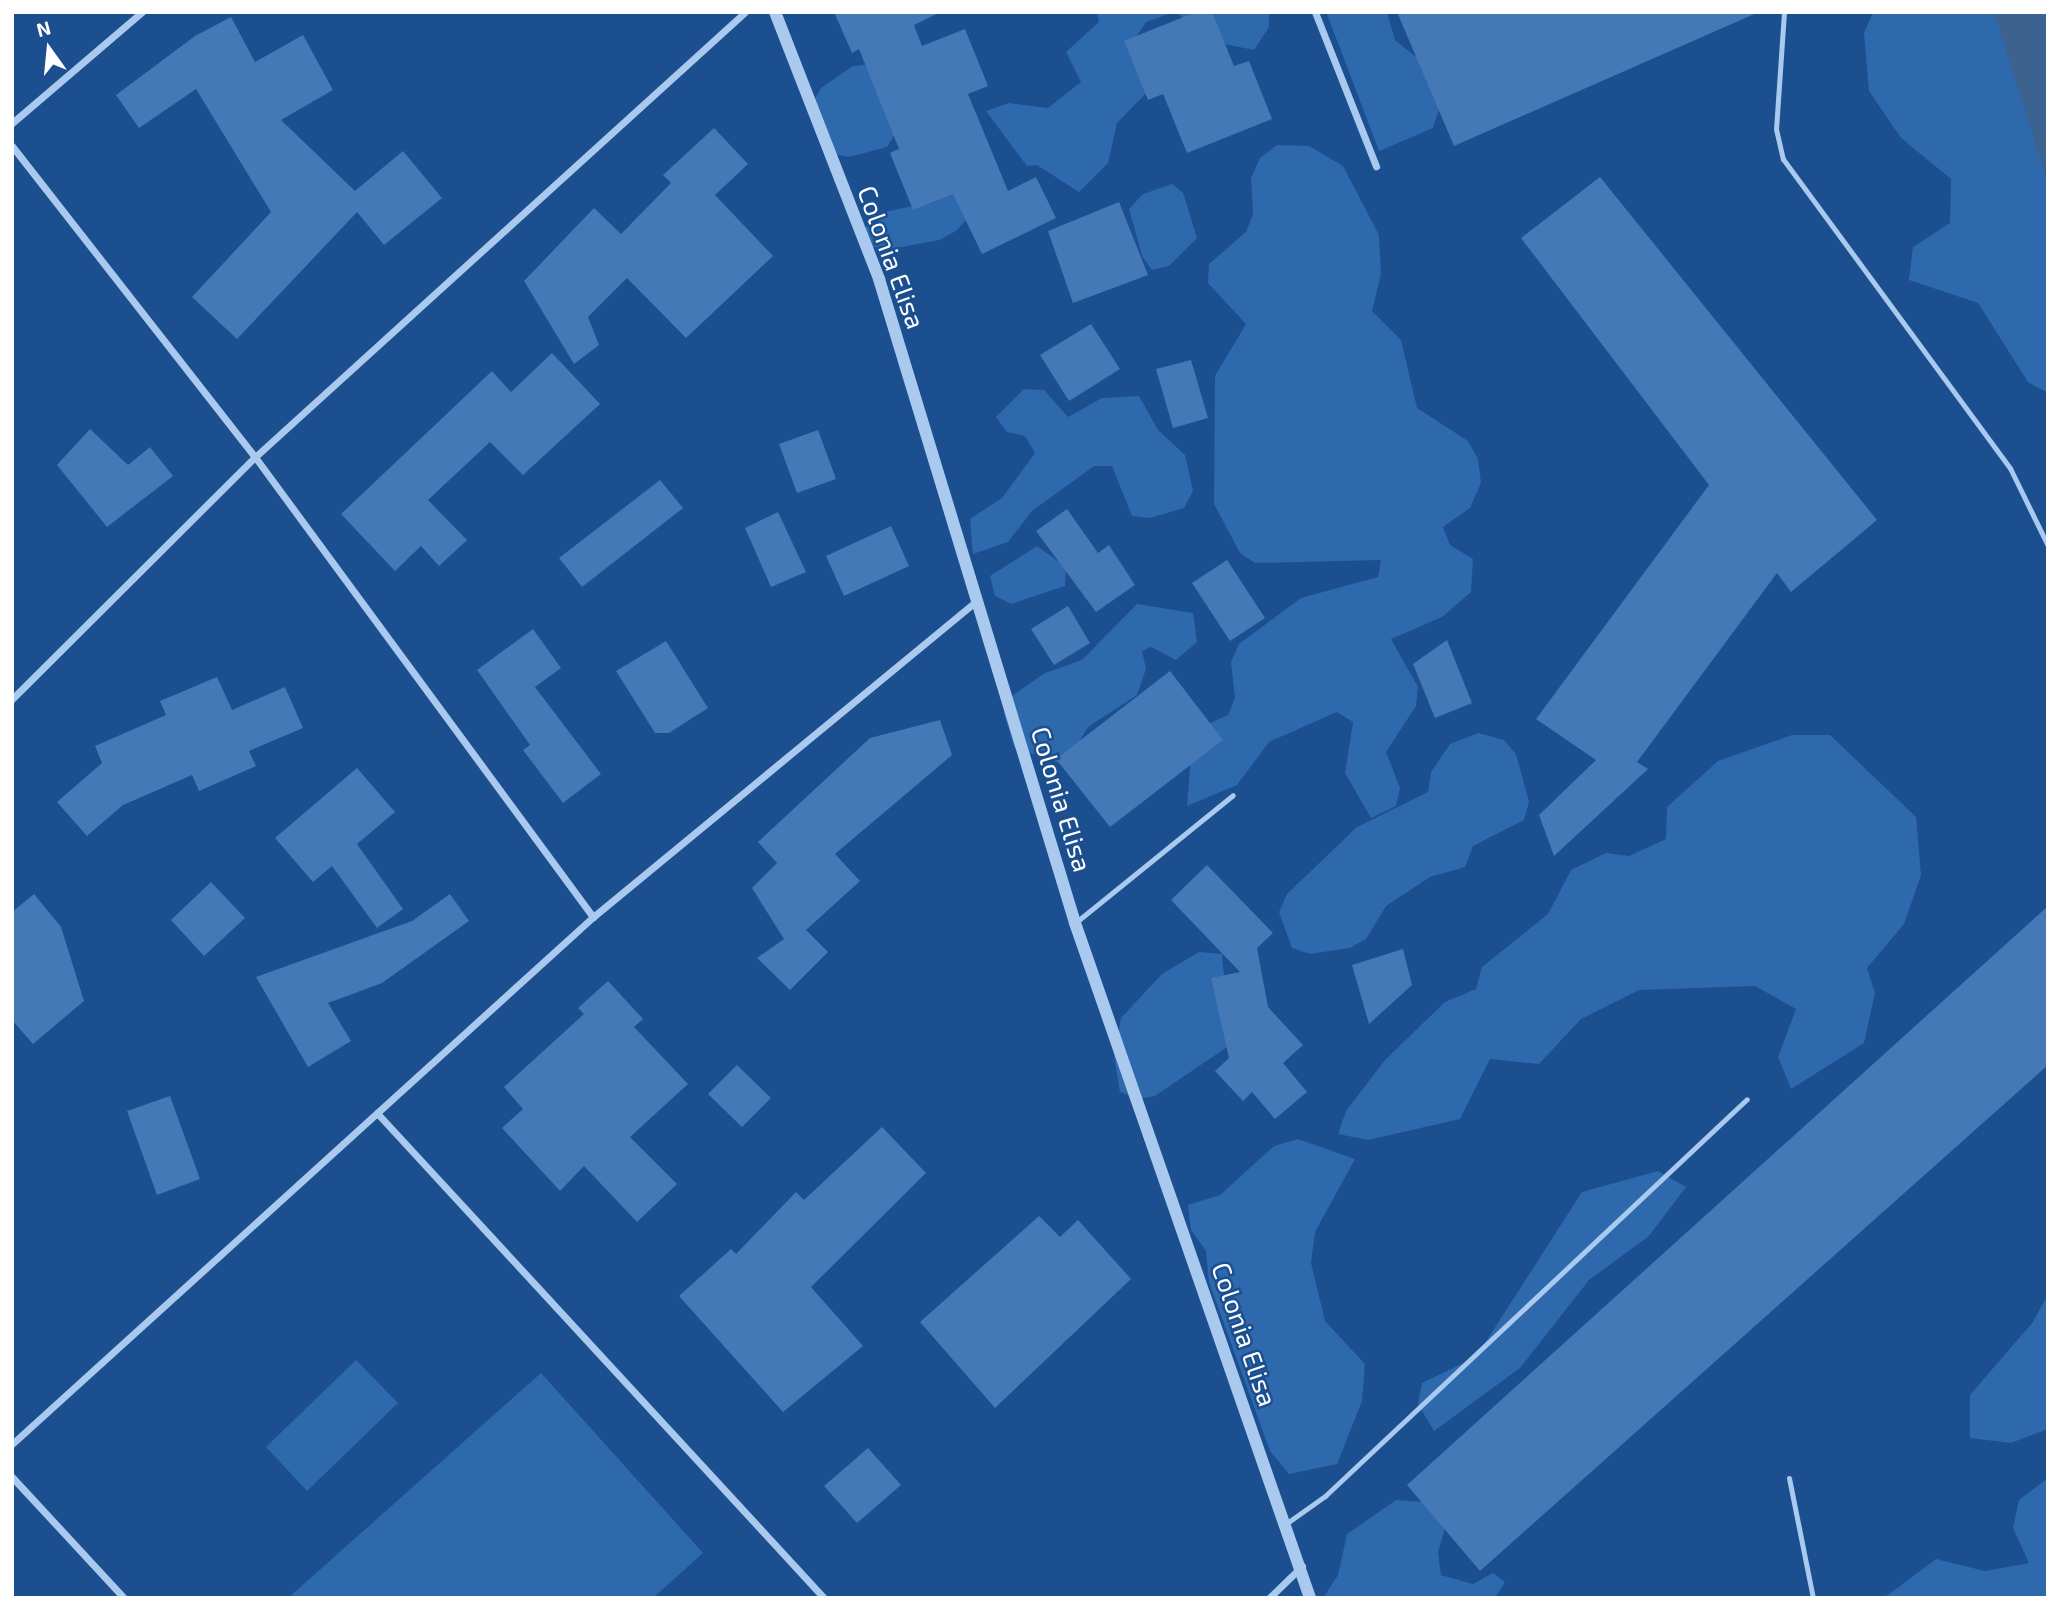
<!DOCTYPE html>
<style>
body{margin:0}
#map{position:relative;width:2060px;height:1610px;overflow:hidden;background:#1b4f8f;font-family:"Exo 2",sans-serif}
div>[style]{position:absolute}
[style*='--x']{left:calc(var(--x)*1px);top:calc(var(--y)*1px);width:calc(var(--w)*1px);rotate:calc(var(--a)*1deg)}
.green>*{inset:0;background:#2e69ad}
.water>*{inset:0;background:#3c6290}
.building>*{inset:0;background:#4478b7}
.service>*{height:5px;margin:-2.5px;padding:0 2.5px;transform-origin:2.5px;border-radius:2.5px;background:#a9c9ee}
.minor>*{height:7px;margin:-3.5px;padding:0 3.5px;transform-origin:3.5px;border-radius:3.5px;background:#a9c9ee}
.tertiary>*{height:12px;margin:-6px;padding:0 6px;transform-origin:6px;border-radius:6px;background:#a9c9ee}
span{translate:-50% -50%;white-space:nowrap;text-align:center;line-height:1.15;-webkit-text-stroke:5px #1b4f8f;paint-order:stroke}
.street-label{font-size:26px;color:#fff}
.frame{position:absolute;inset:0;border:14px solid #fff;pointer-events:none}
.north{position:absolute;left:14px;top:14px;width:70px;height:70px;-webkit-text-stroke:5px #1b4f8f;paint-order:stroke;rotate:345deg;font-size:19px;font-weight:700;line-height:28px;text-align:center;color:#fff}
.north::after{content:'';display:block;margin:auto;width:24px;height:32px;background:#fff;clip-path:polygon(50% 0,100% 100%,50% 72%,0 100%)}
</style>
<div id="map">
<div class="green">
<i style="clip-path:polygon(1097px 12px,1174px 12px,1146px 22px,1134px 40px,1151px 88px,1117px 123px,1108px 163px,1079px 192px,1037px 165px,1027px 166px,986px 111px,1009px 103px,1048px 108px,1081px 82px,1066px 52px,1099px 22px)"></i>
<i style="clip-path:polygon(1176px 12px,1269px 12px,1269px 27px,1254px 50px,1209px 41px)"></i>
<i style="clip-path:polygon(1387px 12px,1395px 40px,1427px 66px,1444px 94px,1433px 128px,1379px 151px,1327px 14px)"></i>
<i style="clip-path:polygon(1873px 12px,2024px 12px,2048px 122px,2048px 393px,2028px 382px,1978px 303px,1909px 280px,1913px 247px,1950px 223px,1951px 179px,1901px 138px,1869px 91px,1864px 33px)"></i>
<i style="clip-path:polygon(885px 63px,906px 117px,887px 147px,849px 157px,831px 153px,812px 104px,821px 88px,853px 66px)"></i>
<i style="clip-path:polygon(1277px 145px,1309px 146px,1343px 166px,1379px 235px,1381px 274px,1372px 311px,1401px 340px,1417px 408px,1468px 441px,1478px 459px,1481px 483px,1470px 508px,1443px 527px,1450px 545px,1473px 559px,1471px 592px,1442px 617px,1391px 639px,1418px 687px,1416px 706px,1386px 752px,1400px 788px,1396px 806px,1371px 818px,1345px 773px,1353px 722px,1337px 712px,1269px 742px,1237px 785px,1187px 806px,1193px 731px,1228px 715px,1235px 698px,1231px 662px,1239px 644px,1301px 598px,1378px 577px,1381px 560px,1255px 563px,1240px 553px,1214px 504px,1215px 376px,1246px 324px,1208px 283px,1209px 264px,1246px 232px,1253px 214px,1251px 178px,1260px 158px)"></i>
<i style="clip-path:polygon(1172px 184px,1183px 193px,1197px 238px,1169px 266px,1152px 270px,1142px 256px,1129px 209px,1143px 194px)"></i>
<i style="clip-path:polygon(952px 188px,969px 217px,956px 231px,939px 240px,886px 250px,869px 246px,864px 229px,879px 213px,934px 202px)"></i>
<i style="clip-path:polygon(1024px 389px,1044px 390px,1068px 417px,1102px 398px,1139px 396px,1158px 430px,1185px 455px,1193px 491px,1184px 508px,1150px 518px,1132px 516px,1112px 466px,1094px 466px,1032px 511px,1008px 542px,973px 554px,970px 519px,1002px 498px,1035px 453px,1025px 436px,1007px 432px,996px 417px)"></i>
<i style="clip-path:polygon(1037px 546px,1066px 567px,1065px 586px,1011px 604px,995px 596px,990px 576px)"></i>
<i style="clip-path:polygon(1137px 604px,1193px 613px,1197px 642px,1176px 660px,1151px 647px,1142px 651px,1146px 669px,1137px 695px,1088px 727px,1065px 765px,1014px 747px,1004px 713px,1013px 695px,1045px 673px,1082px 660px)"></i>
<i style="clip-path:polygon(1478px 733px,1504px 740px,1516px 754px,1529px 802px,1524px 820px,1473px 846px,1465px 867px,1430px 877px,1386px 906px,1366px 939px,1350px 948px,1310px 954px,1292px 948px,1279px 912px,1287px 894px,1357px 827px,1428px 792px,1431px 772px,1450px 744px)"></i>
<i style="clip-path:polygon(1792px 735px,1830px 735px,1916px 817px,1921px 875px,1904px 924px,1867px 968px,1875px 993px,1864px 1043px,1791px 1089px,1778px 1057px,1796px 1009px,1755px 986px,1639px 990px,1581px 1019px,1539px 1064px,1490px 1059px,1460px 1119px,1368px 1140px,1338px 1134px,1346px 1111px,1385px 1060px,1445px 1002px,1476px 989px,1482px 967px,1548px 914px,1571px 870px,1606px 853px,1629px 856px,1666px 839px,1667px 807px,1718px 761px)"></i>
<i style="clip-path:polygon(1199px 952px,1222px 954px,1230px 1045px,1155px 1096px,1138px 1099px,1120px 1092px,1114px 1056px,1121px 1018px,1162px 974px)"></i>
<i style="clip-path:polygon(1298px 1139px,1355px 1159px,1315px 1232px,1311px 1263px,1325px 1321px,1365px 1364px,1362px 1401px,1337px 1464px,1289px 1474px,1270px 1451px,1209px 1282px,1206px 1251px,1191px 1230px,1188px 1205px,1220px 1195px,1274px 1146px)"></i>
<i style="clip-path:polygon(1658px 1171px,1686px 1187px,1649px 1236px,1589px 1280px,1520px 1368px,1434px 1431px,1418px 1404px,1422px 1383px,1476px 1357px,1582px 1192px)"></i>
<i style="clip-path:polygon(2048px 1294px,2048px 1429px,2011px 1443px,1970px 1438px,1970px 1395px,2033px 1322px)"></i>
<i style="clip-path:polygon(356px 1360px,398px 1403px,307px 1491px,266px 1447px)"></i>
<i style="clip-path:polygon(541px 1373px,703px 1553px,653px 1598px,288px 1598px)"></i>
<i style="clip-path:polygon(2048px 1478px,2048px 1598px,1873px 1598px,1888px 1595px,1936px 1559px,1985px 1571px,2029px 1563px,2013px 1528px,2019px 1500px)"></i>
<i style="clip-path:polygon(1396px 1500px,1423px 1502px,1448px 1518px,1438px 1552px,1441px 1575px,1473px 1584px,1493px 1573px,1505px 1582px,1495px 1598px,1323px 1598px,1338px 1575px,1347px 1534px)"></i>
</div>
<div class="water">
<i style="clip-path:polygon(1994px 12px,2048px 12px,2048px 185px,1999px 28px)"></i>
</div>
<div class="building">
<i style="clip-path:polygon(834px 12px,941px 12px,914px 25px,922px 46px,965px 29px,988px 86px,968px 94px,1008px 191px,1036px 177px,1056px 218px,982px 254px,953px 194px,913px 210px,890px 153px,899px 149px,859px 49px,852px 53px)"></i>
<i style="clip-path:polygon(1196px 12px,1212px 12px,1234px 66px,1249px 61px,1272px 119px,1187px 153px,1163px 94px,1148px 100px,1124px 41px)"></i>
<i style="clip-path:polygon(1397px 12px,1759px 12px,1454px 146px)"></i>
<i style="clip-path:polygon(231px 17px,255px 62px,303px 35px,333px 90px,281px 120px,355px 191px,403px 151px,442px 198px,384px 245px,357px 212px,237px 339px,192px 297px,271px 212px,196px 89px,139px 128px,116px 95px,195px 36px)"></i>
<i style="clip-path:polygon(714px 128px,748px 164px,715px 195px,773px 256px,686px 338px,627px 278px,588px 317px,599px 345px,574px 364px,524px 281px,594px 208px,621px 234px,671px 183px,663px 175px)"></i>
<i style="clip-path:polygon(1600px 177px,1877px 520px,1791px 592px,1777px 573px,1637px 762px,1648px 769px,1554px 856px,1539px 815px,1596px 760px,1536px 719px,1709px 485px,1521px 238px)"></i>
<i style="clip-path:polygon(1119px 202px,1148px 275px,1073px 303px,1048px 231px)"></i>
<i style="clip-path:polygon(1091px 324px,1120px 369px,1069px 401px,1040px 355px)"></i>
<i style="clip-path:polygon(552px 353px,600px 404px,523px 475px,490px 442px,428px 500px,467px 540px,439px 566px,421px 546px,395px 571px,341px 514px,492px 371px,511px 392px)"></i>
<i style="clip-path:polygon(1191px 360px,1208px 418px,1173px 428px,1156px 369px)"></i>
<i style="clip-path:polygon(90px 429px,128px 465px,150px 447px,173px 476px,107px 527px,57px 465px)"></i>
<i style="clip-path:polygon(818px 430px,836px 479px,797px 493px,779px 444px)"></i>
<i style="clip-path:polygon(660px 480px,683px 508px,582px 587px,559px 558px)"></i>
<i style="clip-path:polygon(1067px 509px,1098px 553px,1109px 545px,1135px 585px,1096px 612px,1036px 531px)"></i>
<i style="clip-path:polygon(778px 512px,806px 572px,771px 587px,745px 528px)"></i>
<i style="clip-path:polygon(891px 526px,909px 566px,844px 596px,826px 556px)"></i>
<i style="clip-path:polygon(1227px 560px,1265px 618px,1230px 641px,1192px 583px)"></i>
<i style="clip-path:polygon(1068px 606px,1090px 643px,1054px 665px,1031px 629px)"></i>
<i style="clip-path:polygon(533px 629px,561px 668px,535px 687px,601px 774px,563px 803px,523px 750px,530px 745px,477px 670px)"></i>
<i style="clip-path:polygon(1447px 640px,1472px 703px,1435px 718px,1413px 664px)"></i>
<i style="clip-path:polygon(666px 641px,708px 708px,669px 733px,655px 733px,616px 671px)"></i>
<i style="clip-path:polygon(1170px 671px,1223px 740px,1110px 827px,1056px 759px)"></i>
<i style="clip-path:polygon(217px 677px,232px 710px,285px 687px,303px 728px,249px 751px,256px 766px,199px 791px,192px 775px,123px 805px,87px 836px,57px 802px,102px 763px,95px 746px,166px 715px,160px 701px)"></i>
<i style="clip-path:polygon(940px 720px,952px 755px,835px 854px,860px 881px,806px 930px,828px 952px,790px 990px,757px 958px,784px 939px,752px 888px,777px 863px,758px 842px,870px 738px)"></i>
<i style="clip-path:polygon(357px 768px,395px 812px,357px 844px,403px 909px,377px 928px,332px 866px,313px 882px,275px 838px)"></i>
<i style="clip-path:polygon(1207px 865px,1273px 933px,1257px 948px,1268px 1007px,1303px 1045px,1283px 1063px,1307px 1092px,1275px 1119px,1252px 1092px,1243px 1101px,1215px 1071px,1229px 1058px,1211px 978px,1240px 972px,1171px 900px)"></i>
<i style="clip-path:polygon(211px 882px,245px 918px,204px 956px,171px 920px)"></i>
<i style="clip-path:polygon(34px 894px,61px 927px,84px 1001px,33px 1044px,12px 1020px,12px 912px)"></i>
<i style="clip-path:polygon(450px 894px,469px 921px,382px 983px,328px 1003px,351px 1041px,308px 1067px,256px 977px,412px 921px)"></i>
<i style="clip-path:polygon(2048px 906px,2048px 1065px,1480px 1571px,1407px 1485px)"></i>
<i style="clip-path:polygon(1403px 949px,1412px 985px,1369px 1024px,1352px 965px)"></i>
<i style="clip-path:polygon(608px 981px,643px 1019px,634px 1027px,688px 1084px,630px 1137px,677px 1184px,637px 1222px,584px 1166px,560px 1191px,502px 1128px,523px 1109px,504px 1087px,584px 1014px,578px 1008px)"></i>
<i style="clip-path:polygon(737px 1065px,771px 1098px,742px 1127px,708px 1094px)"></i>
<i style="clip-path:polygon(170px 1096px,200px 1179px,157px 1195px,127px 1111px)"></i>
<i style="clip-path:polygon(882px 1127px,926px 1173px,811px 1287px,863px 1346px,783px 1412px,679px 1296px,731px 1249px,736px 1254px,796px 1192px,804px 1200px)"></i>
<i style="clip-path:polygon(1039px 1216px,1060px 1237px,1078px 1220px,1131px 1279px,995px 1408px,920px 1322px)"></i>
<i style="clip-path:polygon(868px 1448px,901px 1485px,857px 1523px,824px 1486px)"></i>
</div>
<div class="service">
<i style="--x:1784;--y:12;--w:117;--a:93.9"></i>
<i style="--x:1776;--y:129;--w:31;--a:77"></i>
<i style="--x:1783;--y:159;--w:383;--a:53.7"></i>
<i style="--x:2010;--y:468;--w:87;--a:64"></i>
<i style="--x:1075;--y:923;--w:203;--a:-39"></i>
<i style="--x:1789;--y:1478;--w:122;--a:78.7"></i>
<i style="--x:1287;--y:1523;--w:47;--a:-35.4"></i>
<i style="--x:1325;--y:1496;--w:579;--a:-43.25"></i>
</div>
<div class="minor">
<i style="--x:1315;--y:12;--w:166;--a:68.4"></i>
<i style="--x:12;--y:123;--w:171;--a:-40.5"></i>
<i style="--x:12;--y:146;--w:395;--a:52"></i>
<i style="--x:255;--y:457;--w:571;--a:53.69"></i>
<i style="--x:12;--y:699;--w:343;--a:-44.9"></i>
<i style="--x:255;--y:457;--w:662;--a:-42.24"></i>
<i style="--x:377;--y:1113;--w:660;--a:47.33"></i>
<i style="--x:12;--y:1444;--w:784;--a:-42.21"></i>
<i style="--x:593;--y:917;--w:499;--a:-39.5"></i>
<i style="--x:12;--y:1477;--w:165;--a:47.2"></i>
<i style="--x:1269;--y:1598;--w:46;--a:-44.1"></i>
</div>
<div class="tertiary">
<i style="--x:775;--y:12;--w:287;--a:68.7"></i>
<i style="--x:879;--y:279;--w:673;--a:73.07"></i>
<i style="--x:1075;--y:923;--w:715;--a:70.8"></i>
</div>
<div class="street-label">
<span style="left:892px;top:257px;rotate:70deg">Colonia Elisa</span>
<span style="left:1062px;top:799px;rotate:73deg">Colonia Elisa</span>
<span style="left:1245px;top:1334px;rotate:71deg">Colonia Elisa</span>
</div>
<div class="frame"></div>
<div class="north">N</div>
</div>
